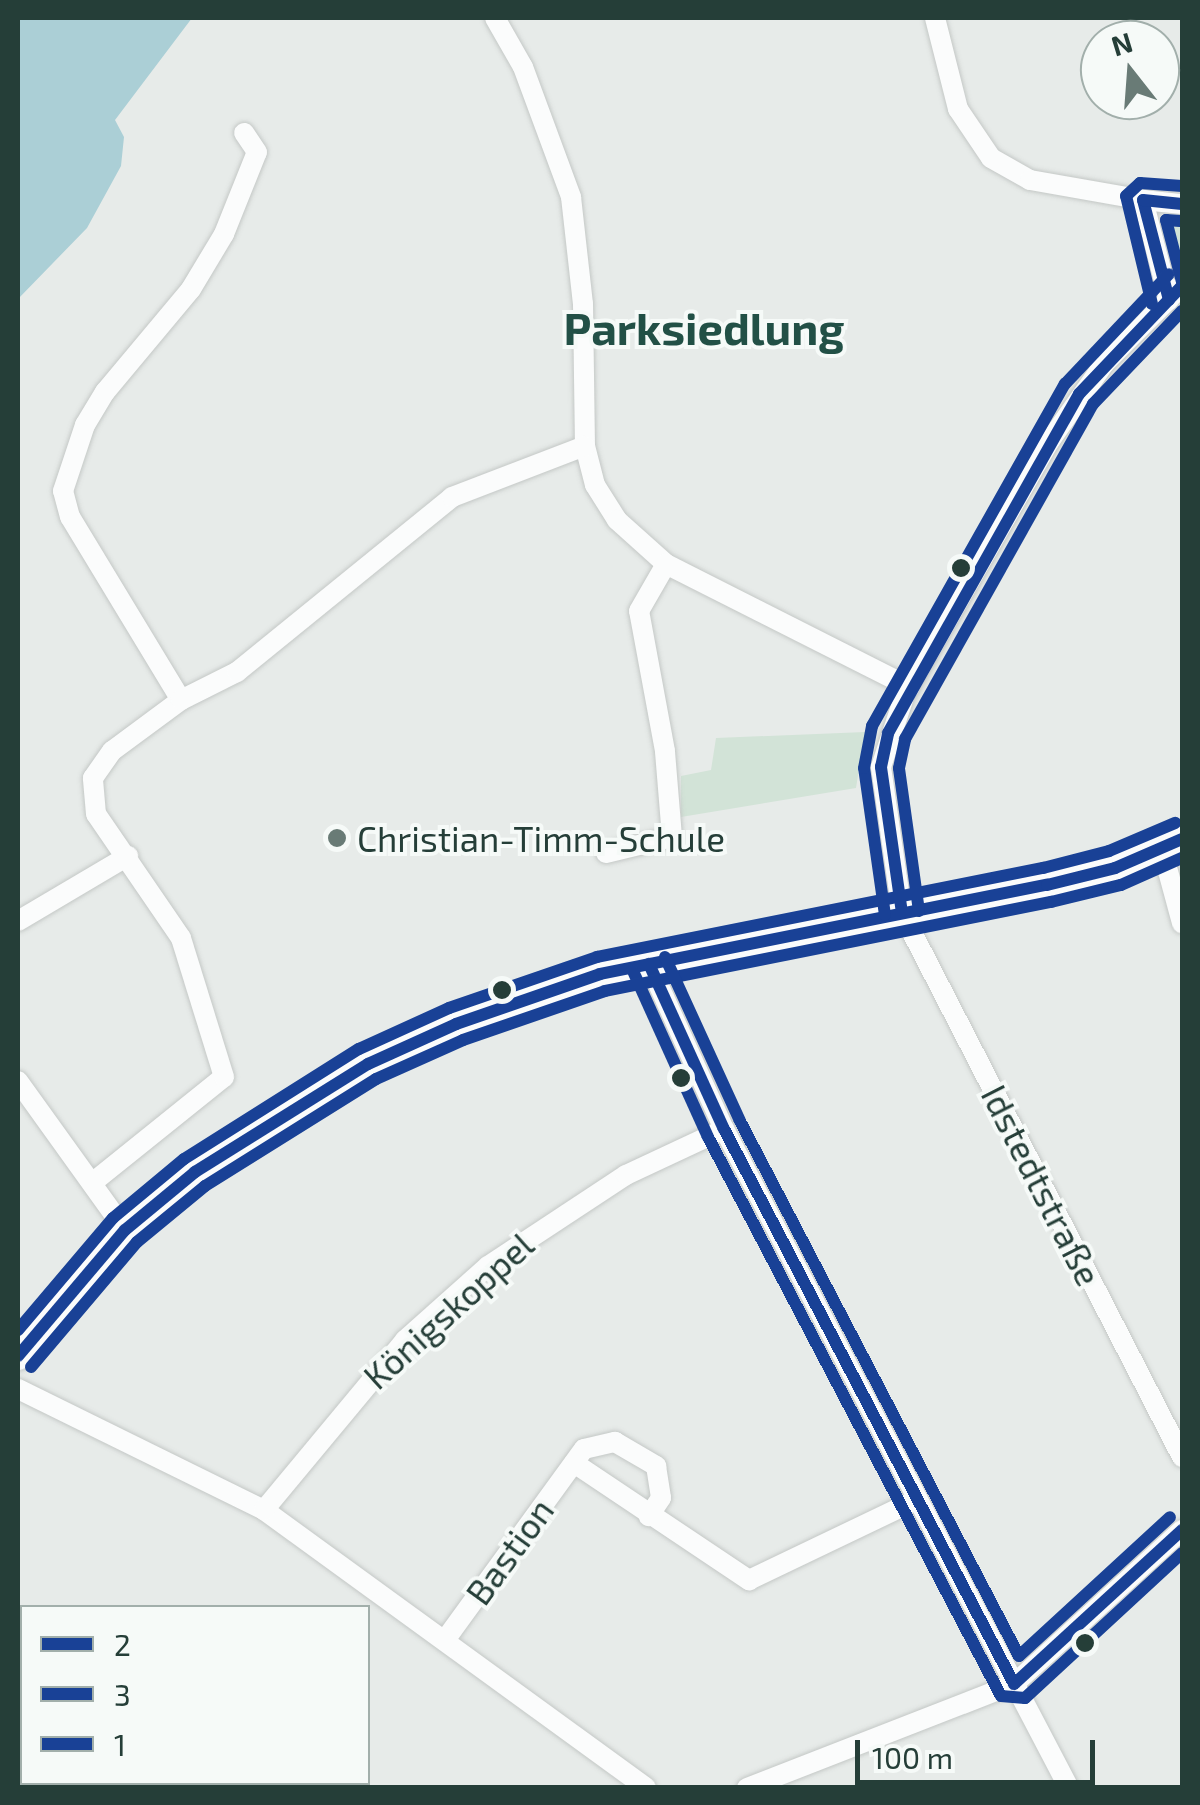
<!DOCTYPE html>
<meta charset="utf-8">
<style>
body{margin:0}
#map{position:relative;width:1200px;height:1805px;overflow:hidden;background:#e7ebe9;font-family:"Exo 2",sans-serif}
div>[style]{position:absolute}
[style*='--x']{left:calc(var(--x)*1px);top:calc(var(--y)*1px);width:calc(var(--w)*1px);rotate:calc(var(--a)*1deg)}
.green>*{inset:0;background:#d2e3d7}
.water>*{inset:0;background:#abcfd6}
.roads{filter:drop-shadow(0 0 2px #c4c8c6) drop-shadow(0 0 2px #c4c8c6)}
.minor>*{height:20px;margin:-10px;padding:0 10px;transform-origin:10px;border-radius:10px;background:#fbfcfc}
.secondary>*{height:28px;margin:-14px;padding:0 14px;transform-origin:14px;border-radius:14px;background:#fbfcfc}
.bus-1>*{height:12px;margin:-6px;padding:0 6px;transform-origin:6px;border-radius:6px;background:#194196}
.bus-2>*{height:12px;margin:-6px;padding:0 6px;transform-origin:6px;border-radius:6px;background:#194196}
.bus-3>*{height:12px;margin:-6px;padding:0 6px;transform-origin:6px;border-radius:6px;background:#194196}
.dots>*{width:28px;height:28px;translate:-50% -50%;box-sizing:border-box;border:5px solid #f6faf8;border-radius:50%}
span{translate:-50% -50%;white-space:nowrap;text-align:center;line-height:1.15;-webkit-text-stroke:8px #f6faf8;paint-order:stroke}
.poi-label{font-size:35px;color:#253e38}
.left{translate:0 -50%;text-align:left}
.street-label{font-size:35px;color:#253e38}
.district-label{font-size:45px;color:#225046;font-weight:700}
.frame{position:absolute;inset:0;border:20px solid #253e38;pointer-events:none}
.legend{position:absolute;left:20px;top:1605px;width:350px;height:180px;box-sizing:border-box;background:#f6faf8;border:2px solid #a2afab;margin:0;padding:12px 18px;list-style:none;font-size:30px;color:#253e38}
.legend li{display:flex;align-items:center;gap:20px;height:50px}
.legend b{width:50px;border:2px solid #a2afab}
.north{position:absolute;left:1080px;top:20px;width:100px;height:100px;box-sizing:border-box;background:#f6faf8;border:2px solid #a2afab;border-radius:50%;rotate:343deg;font-size:28px;font-weight:700;line-height:40px;text-align:center;color:#253e38}
.north::after{content:'';display:block;margin:auto;width:35px;height:45px;background:#697b76;clip-path:polygon(50% 0,100% 100%,50% 72%,0 100%)}
.scale{position:absolute;left:855px;top:1740px;width:240px;height:45px;box-sizing:border-box;border:5px solid #253e38;border-top:0;padding-left:12px;font-size:30px;line-height:35px;white-space:nowrap;color:#253e38;-webkit-text-stroke:8px #f6faf8;paint-order:stroke}
</style>
<div id="map">
<div class="green">
<i style="clip-path:polygon(1182px 211px,1182px 260px,1164px 239px,1168px 222px)"></i>
<i style="clip-path:polygon(865px 732px,856px 788px,681px 817px,681px 776px,711px 770px,716px 738px)"></i>
</div>
<div class="water">
<i style="clip-path:polygon(18px 18px,192px 18px,115px 120px,124px 137px,121px 166px,87px 228px,18px 299px)"></i>
</div>
<div class="roads">
<div class="minor">
<i style="--x:495;--y:18;--w:56;--a:60.3"></i>
<i style="--x:523;--y:67;--w:139;--a:69.7"></i>
<i style="--x:571;--y:197;--w:108;--a:83.6"></i>
<i style="--x:583;--y:304;--w:142;--a:89.2"></i>
<i style="--x:585;--y:446;--w:40;--a:75.6"></i>
<i style="--x:595;--y:485;--w:41;--a:57.8"></i>
<i style="--x:617;--y:520;--w:66;--a:41.9"></i>
<i style="--x:666;--y:564;--w:273;--a:26.8"></i>
<i style="--x:935;--y:18;--w:94;--a:75.8"></i>
<i style="--x:958;--y:109;--w:59;--a:56"></i>
<i style="--x:991;--y:158;--w:45;--a:29.4"></i>
<i style="--x:1030;--y:180;--w:115;--a:10"></i>
<i style="--x:1182;--y:286;--w:110;--a:135"></i>
<i style="--x:1104;--y:364;--w:95;--a:125.2"></i>
<i style="--x:1049;--y:442;--w:290;--a:119.7"></i>
<i style="--x:905;--y:694;--w:77;--a:108.2"></i>
<i style="--x:881;--y:767;--w:148;--a:81.8"></i>
<i style="--x:902;--y:913;--w:612;--a:62.76"></i>
<i style="--x:1169;--y:300;--w:103;--a:-104.6"></i>
<i style="--x:1143;--y:200;--w:39;--a:6"></i>
<i style="--x:181;--y:700;--w:214;--a:-121.2"></i>
<i style="--x:70;--y:517;--w:27;--a:-105"></i>
<i style="--x:63;--y:491;--w:70;--a:-71.6"></i>
<i style="--x:85;--y:425;--w:39;--a:-59"></i>
<i style="--x:105;--y:392;--w:134;--a:-50.1"></i>
<i style="--x:191;--y:289;--w:64;--a:-59"></i>
<i style="--x:224;--y:234;--w:88;--a:-68.1"></i>
<i style="--x:257;--y:152;--w:23;--a:-124"></i>
<i style="--x:1162;--y:849;--w:77;--a:74.9"></i>
<i style="--x:606;--y:853;--w:68;--a:-13.6"></i>
<i style="--x:672;--y:837;--w:86;--a:-94.7"></i>
<i style="--x:665;--y:751;--w:142;--a:-100.5"></i>
<i style="--x:639;--y:611;--w:54;--a:-60.1"></i>
<i style="--x:18;--y:921;--w:128;--a:-30.6"></i>
<i style="--x:649;--y:964;--w:181;--a:65.6"></i>
<i style="--x:724;--y:1129;--w:744;--a:62.37"></i>
<i style="--x:18;--y:1081;--w:183;--a:54.3"></i>
<i style="--x:92;--y:1183;--w:169;--a:-38.8"></i>
<i style="--x:224;--y:1077;--w:145;--a:-107.2"></i>
<i style="--x:181;--y:938;--w:150;--a:-124.4"></i>
<i style="--x:96;--y:814;--w:36;--a:-95"></i>
<i style="--x:93;--y:778;--w:33;--a:-55"></i>
<i style="--x:112;--y:751;--w:86;--a:-36.5"></i>
<i style="--x:181;--y:700;--w:63;--a:-26.6"></i>
<i style="--x:237;--y:672;--w:277;--a:-39.1"></i>
<i style="--x:452;--y:497;--w:142;--a:-21"></i>
<i style="--x:18;--y:1389;--w:274;--a:26.2"></i>
<i style="--x:264;--y:1510;--w:472;--a:36"></i>
<i style="--x:574;--y:1463;--w:211;--a:33.8"></i>
<i style="--x:749;--y:1580;--w:187;--a:-25.6"></i>
<i style="--x:264;--y:1510;--w:221;--a:-50.3"></i>
<i style="--x:405;--y:1340;--w:111;--a:-41.7"></i>
<i style="--x:488;--y:1266;--w:165;--a:-33.4"></i>
<i style="--x:626;--y:1175;--w:108;--a:-25.1"></i>
<i style="--x:445;--y:1640;--w:236;--a:-54"></i>
<i style="--x:584;--y:1449;--w:32;--a:-13"></i>
<i style="--x:615;--y:1442;--w:48;--a:30.3"></i>
<i style="--x:656;--y:1466;--w:32;--a:81"></i>
<i style="--x:661;--y:1498;--w:22;--a:124"></i>
<i style="--x:18;--y:1692;--w:6;--a:45"></i>
<i style="--x:132;--y:1782;--w:9;--a:41"></i>
<i style="--x:747;--y:1788;--w:287;--a:-21.3"></i>
<i style="--x:1014;--y:1684;--w:228;--a:-42.5"></i>
</div>
<div class="secondary">
<i style="--x:18;--y:1356;--w:165;--a:-49.7"></i>
<i style="--x:125;--y:1230;--w:91;--a:-39.6"></i>
<i style="--x:195;--y:1172;--w:204;--a:-32"></i>
<i style="--x:368;--y:1064;--w:97;--a:-24.4"></i>
<i style="--x:456;--y:1024;--w:152;--a:-19.1"></i>
<i style="--x:600;--y:974;--w:456;--a:-11.3"></i>
<i style="--x:1047;--y:885;--w:70;--a:-14"></i>
<i style="--x:1115;--y:868;--w:73;--a:-23.4"></i>
</div>
</div>
<div class="bus-1">
<i style="--x:1169;--y:300;--w:103;--a:-104.6"></i>
<i style="--x:1143;--y:200;--w:39;--a:6"></i>
<i style="--x:902;--y:913;--w:148;--a:-98.2"></i>
<i style="--x:881;--y:767;--w:35;--a:-78"></i>
<i style="--x:888;--y:733;--w:389;--a:-60.6"></i>
<i style="--x:1079;--y:394;--w:149;--a:-46.4"></i>
<i style="--x:649;--y:964;--w:181;--a:65.6"></i>
<i style="--x:724;--y:1129;--w:626;--a:62.41"></i>
<i style="--x:1014;--y:1684;--w:228;--a:-42.5"></i>
<i style="--x:18;--y:1356;--w:165;--a:-49.7"></i>
<i style="--x:125;--y:1230;--w:91;--a:-39.6"></i>
<i style="--x:195;--y:1172;--w:204;--a:-32"></i>
<i style="--x:368;--y:1064;--w:97;--a:-24.4"></i>
<i style="--x:456;--y:1024;--w:152;--a:-19.1"></i>
<i style="--x:600;--y:974;--w:456;--a:-11.3"></i>
<i style="--x:1047;--y:885;--w:70;--a:-14"></i>
<i style="--x:1115;--y:868;--w:73;--a:-23.4"></i>
</div>
<div class="bus-2">
<i style="--x:1180;--y:221;--w:14;--a:-176"></i>
<i style="--x:1166;--y:220;--w:64;--a:75.5"></i>
<i style="--x:919;--y:911;--w:144;--a:-98"></i>
<i style="--x:899;--y:768;--w:30;--a:-78"></i>
<i style="--x:905;--y:739;--w:384;--a:-60.7"></i>
<i style="--x:1093;--y:404;--w:129;--a:-46.3"></i>
<i style="--x:633;--y:971;--w:182;--a:65.7"></i>
<i style="--x:708;--y:1137;--w:631;--a:62.34"></i>
<i style="--x:1001;--y:1696;--w:24;--a:5"></i>
<i style="--x:1025;--y:1698;--w:214;--a:-42.7"></i>
<i style="--x:31;--y:1367;--w:164;--a:-49.7"></i>
<i style="--x:137;--y:1242;--w:88;--a:-39.5"></i>
<i style="--x:205;--y:1186;--w:202;--a:-32"></i>
<i style="--x:376;--y:1079;--w:95;--a:-24.1"></i>
<i style="--x:463;--y:1040;--w:150;--a:-19"></i>
<i style="--x:605;--y:991;--w:455;--a:-11.3"></i>
<i style="--x:1051;--y:902;--w:72;--a:-13.7"></i>
<i style="--x:1121;--y:885;--w:67;--a:-23.9"></i>
</div>
<div class="bus-3">
<i style="--x:1152;--y:304;--w:111;--a:-103.5"></i>
<i style="--x:1126;--y:196;--w:19;--a:-43"></i>
<i style="--x:1140;--y:183;--w:42;--a:4.1"></i>
<i style="--x:885;--y:915;--w:148;--a:-98.1"></i>
<i style="--x:864;--y:768;--w:43;--a:-79.2"></i>
<i style="--x:872;--y:726;--w:393;--a:-60.6"></i>
<i style="--x:1065;--y:384;--w:151;--a:-46.6"></i>
<i style="--x:665;--y:957;--w:180;--a:65.4"></i>
<i style="--x:740;--y:1121;--w:603;--a:62.46"></i>
<i style="--x:1019;--y:1656;--w:205;--a:-42.6"></i>
<i style="--x:18;--y:1330;--w:147;--a:-49.7"></i>
<i style="--x:113;--y:1218;--w:92;--a:-39.7"></i>
<i style="--x:184;--y:1159;--w:207;--a:-32.2"></i>
<i style="--x:359;--y:1049;--w:99;--a:-24.5"></i>
<i style="--x:449;--y:1008;--w:157;--a:-19"></i>
<i style="--x:597;--y:957;--w:455;--a:-11.3"></i>
<i style="--x:1043;--y:868;--w:68;--a:-14.4"></i>
<i style="--x:1109;--y:851;--w:72;--a:-23"></i>
</div>
<div class="dots">
<i style="left:961px;top:568px;background:#253e38"></i>
<i style="left:337px;top:838px;background:#697b76"></i>
<i style="left:502px;top:990px;background:#253e38"></i>
<i style="left:681px;top:1078px;background:#253e38"></i>
<i style="left:1085px;top:1643px;background:#253e38"></i>
</div>
<div class="poi-label">
<span class="left" style="left:357px;top:838px">Christian-Timm-Schule</span>
</div>
<div class="street-label">
<span style="left:1042px;top:1185px;rotate:63deg">Idstedtstraße</span>
<span style="left:448px;top:1310px;rotate:-42deg">Königskoppel</span>
<span style="left:509px;top:1551px;rotate:-54deg">Bastion</span>
</div>
<div class="district-label">
<span style="left:704px;top:328px">Parksiedlung</span>
</div>
<div class="frame"></div>
<ul class="legend">
<li><b style="height:12px;background:#194196"></b>2</li>
<li><b style="height:12px;background:#194196"></b>3</li>
<li><b style="height:12px;background:#194196"></b>1</li>
</ul>
<div class="north">N</div>
<div class="scale">100 m</div>
</div>
